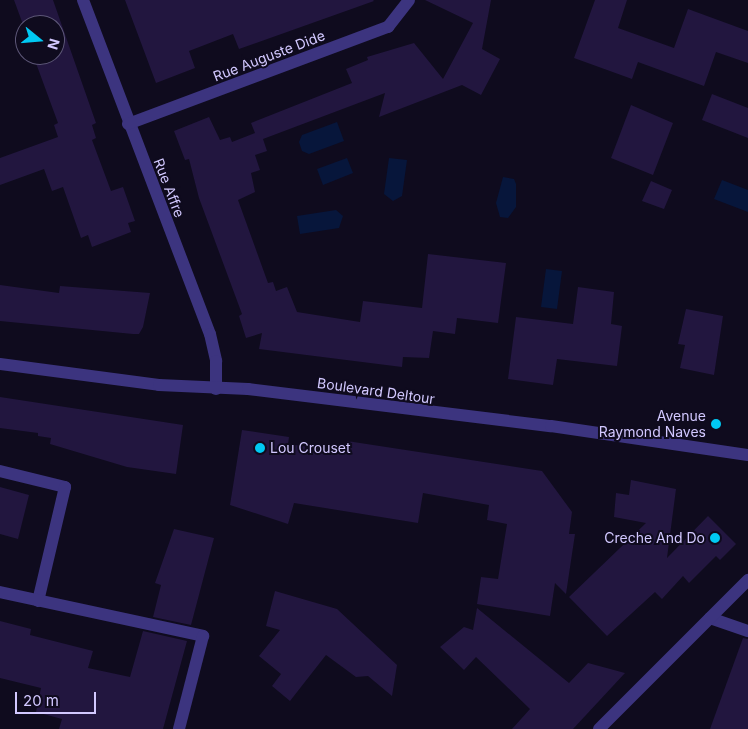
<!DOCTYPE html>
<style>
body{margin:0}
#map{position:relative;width:748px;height:729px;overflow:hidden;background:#0f0b1e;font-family:Inter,sans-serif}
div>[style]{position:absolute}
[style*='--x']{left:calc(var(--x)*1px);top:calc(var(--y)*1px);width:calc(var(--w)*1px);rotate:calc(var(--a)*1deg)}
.water>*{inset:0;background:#07163b}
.building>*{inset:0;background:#22163f}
.service>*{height:12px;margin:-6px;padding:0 6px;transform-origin:6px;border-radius:6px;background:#3c347f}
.minor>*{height:12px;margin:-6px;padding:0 6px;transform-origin:6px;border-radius:6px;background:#3c347f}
.tertiary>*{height:12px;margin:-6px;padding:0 6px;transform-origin:6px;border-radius:6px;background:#3c347f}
.dots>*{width:14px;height:14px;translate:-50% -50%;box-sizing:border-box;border:2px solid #0f0b1e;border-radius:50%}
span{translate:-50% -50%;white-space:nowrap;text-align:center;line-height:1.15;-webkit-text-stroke:4px #0f0b1e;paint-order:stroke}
.street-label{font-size:14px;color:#d2c8ff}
.poi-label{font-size:14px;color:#d2c8ff}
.right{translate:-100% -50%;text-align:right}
.left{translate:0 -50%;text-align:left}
.north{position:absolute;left:15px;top:15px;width:50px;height:50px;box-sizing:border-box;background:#0f0b1e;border:1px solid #5d5778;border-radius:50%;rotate:107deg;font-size:14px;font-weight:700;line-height:20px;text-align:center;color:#d2c8ff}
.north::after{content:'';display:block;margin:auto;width:18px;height:22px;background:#00c9f3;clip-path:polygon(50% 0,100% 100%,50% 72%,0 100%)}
.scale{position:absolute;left:15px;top:692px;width:81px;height:22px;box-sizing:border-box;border:2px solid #d2c8ff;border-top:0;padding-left:6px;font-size:15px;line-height:18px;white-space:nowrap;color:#d2c8ff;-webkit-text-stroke:4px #0f0b1e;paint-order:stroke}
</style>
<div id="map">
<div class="water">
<i style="clip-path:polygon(337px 122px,344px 141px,309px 154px,302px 151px,299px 142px,302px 135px)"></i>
<i style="clip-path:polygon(347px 158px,353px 173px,323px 185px,317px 169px)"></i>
<i style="clip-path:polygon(389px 158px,407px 160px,402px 196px,393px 201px,384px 194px)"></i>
<i style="clip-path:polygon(503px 177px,514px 179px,516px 184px,516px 207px,508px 218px,500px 217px,496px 203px)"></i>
<i style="clip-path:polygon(722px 180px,748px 190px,748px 212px,714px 199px)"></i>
<i style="clip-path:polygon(336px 210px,343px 216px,339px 228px,300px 234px,297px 216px)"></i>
<i style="clip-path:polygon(546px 269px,562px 271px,557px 309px,541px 307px)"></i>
</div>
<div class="building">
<i style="clip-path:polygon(14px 0,53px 0,96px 123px,92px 125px,96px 138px,92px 140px,111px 191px,123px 187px,135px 221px,128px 223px,131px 232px,92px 247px,88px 235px,81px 238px,63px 187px,52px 191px,44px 169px,0 185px,0 158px,58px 137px,54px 125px,58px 123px,33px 55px,55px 55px,55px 25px,25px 25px,25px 30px)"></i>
<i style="clip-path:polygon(125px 0,373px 0,374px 1px,239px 49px,233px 34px,189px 51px,195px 68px,156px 83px)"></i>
<i style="clip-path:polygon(425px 0,491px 0,482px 49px,500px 59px,481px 95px,462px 85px,379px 117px,385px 93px,263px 139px,267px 151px,255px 155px,260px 170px,251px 173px,255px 192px,238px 200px,268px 283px,273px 282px,276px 291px,287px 287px,297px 312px,360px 322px,363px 301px,422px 308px,428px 254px,506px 263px,498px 323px,457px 318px,455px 334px,433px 331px,429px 358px,403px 357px,402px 367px,259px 349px,262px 333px,246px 338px,239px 316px,242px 314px,199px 198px,189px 159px,185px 160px,174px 131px,209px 117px,220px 140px,230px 137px,232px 142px,255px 133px,251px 123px,352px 83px,346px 69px,368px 60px,367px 57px,414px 43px,443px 79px,473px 23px)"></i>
<i style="clip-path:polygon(595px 0,627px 0,618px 28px,674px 48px,688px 9px,748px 31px,748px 63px,716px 52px,704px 86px,638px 62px,632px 79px,574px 58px)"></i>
<i style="clip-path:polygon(712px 94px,748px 108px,748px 138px,702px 120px)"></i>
<i style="clip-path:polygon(631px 105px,673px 123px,653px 175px,611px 158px)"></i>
<i style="clip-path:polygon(651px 181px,672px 190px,664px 209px,642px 201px)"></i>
<i style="clip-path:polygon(0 285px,59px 293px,60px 286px,150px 293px,143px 327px,139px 334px,133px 334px,0 321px)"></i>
<i style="clip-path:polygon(578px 287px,614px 292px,611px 324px,622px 326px,617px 366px,557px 359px,553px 385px,508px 379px,516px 317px,573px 324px)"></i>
<i style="clip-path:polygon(686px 309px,723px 316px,714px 375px,680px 368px,685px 345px,678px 344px)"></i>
<i style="clip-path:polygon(0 397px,183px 425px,176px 474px,127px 467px,50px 444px,51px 438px,38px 436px,38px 433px,0 428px)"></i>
<i style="clip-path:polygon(242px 430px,289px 437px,288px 444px,345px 452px,347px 441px,542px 471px,572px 512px,569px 534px,575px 534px,566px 594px,555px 583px,550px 616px,477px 604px,481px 577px,498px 579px,507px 524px,487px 520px,489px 505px,423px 493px,418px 523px,294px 503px,288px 524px,230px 505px)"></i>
<i style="clip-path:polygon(631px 480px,676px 489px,667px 558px,708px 516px,736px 544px,720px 560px,716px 556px,689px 583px,683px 576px,662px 599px,655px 592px,607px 636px,569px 597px,646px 523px,614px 517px,616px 493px,629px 495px)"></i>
<i style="clip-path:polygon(0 487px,29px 495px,18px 539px,0 534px)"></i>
<i style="clip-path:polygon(174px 529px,214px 538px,191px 625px,153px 617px,161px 585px,155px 583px)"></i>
<i style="clip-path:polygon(275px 591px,337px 609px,397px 665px,392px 696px,368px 676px,356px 677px,326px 655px,290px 701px,272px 686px,281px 674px,259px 656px,280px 630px,266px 626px)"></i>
<i style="clip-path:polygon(477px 608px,569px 683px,588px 663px,625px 673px,573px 729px,512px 729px,530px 709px,476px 657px,464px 670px,440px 647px,464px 627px,473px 630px)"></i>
<i style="clip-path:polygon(0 621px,31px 629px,30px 635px,93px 651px,88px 668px,130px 677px,143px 631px,187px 641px,163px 729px,59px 729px,62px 719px,36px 712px,41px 688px,0 678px)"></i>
<i style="clip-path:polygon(743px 638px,748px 639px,748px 729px,710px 729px)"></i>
</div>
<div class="service">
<i style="--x:0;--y:471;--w:67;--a:13.8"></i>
<i style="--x:65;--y:487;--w:117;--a:103.3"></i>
<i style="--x:0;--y:592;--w:208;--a:12.2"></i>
<i style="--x:203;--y:636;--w:96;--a:104.5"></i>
</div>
<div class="minor">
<i style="--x:83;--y:0;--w:357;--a:69.2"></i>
<i style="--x:210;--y:334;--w:28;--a:77"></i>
<i style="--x:216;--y:361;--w:28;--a:90"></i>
<i style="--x:128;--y:124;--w:278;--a:-20.5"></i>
<i style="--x:388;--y:27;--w:34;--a:-52"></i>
<i style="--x:710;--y:618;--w:40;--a:18.9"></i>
</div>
<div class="tertiary">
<i style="--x:0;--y:364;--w:160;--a:7.5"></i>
<i style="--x:159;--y:385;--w:89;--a:2.6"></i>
<i style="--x:248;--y:389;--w:305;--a:7"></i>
<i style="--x:551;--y:426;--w:199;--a:8.4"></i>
<i style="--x:599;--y:729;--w:211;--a:-45"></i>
</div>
<div class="dots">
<i style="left:716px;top:424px;background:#00c9f3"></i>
<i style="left:260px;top:448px;background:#00c9f3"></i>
<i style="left:715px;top:538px;background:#00c9f3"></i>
</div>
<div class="street-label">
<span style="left:269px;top:56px;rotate:-21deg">Rue Auguste Dide</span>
<span style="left:169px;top:188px;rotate:69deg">Rue Affre</span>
<span style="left:376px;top:391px;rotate:8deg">Boulevard Deltour</span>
</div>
<div class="poi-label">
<span class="right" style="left:706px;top:424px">Avenue<br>Raymond Naves</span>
<span class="left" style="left:270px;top:448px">Lou Crouset</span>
<span class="right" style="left:705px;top:538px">Creche And Do</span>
</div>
<div class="north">N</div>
<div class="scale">20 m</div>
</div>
